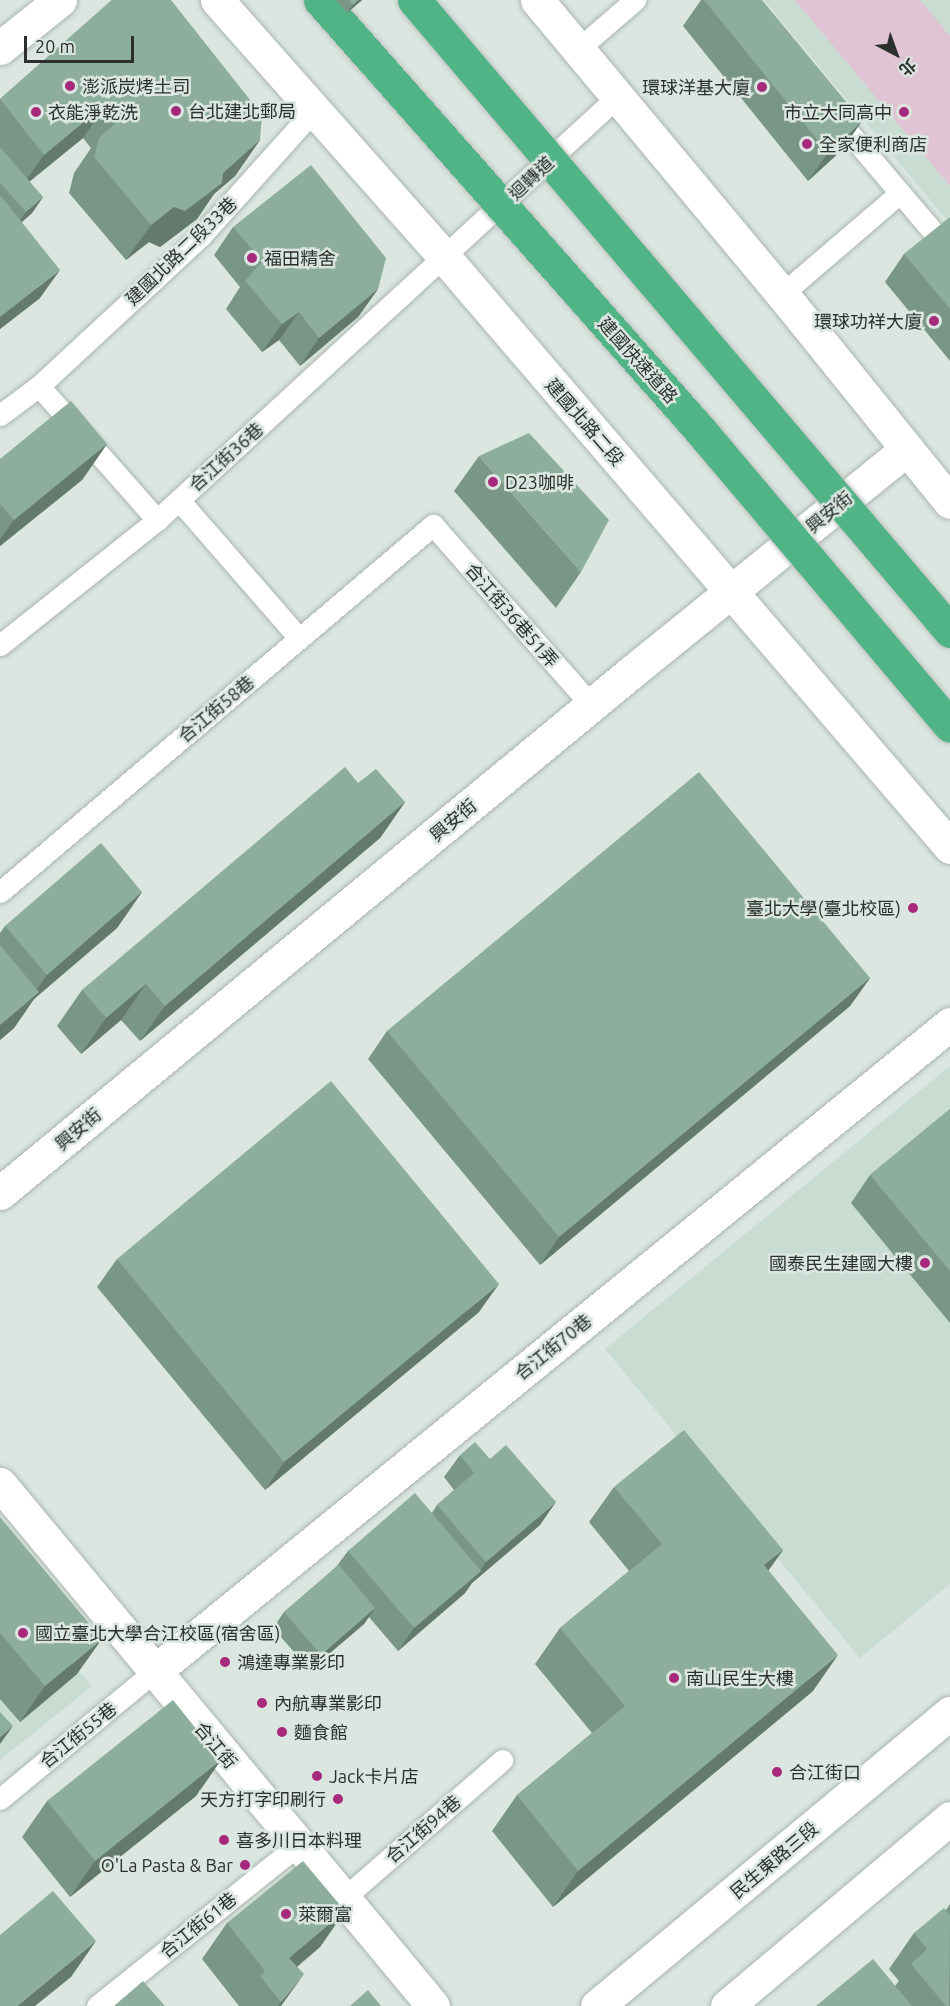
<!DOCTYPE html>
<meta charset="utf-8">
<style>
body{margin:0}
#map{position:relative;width:950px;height:2006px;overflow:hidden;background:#dae6df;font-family:Ubuntu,"Noto Sans TC",sans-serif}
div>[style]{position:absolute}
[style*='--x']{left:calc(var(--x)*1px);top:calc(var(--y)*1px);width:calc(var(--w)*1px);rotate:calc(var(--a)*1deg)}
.built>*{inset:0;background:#c8dcd1}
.green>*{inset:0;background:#e0c4d3}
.roads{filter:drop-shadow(0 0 2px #aab5af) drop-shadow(0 0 2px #aab5af)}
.lane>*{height:21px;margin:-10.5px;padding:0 10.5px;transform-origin:10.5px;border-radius:10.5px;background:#fff}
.street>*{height:33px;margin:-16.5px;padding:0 16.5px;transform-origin:16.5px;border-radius:16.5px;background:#fff}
.secondary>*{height:33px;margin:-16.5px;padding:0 16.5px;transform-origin:16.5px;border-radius:16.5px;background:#fff}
.bridges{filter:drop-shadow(0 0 2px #bfc1c0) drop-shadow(0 0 2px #bfc1c0)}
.highway-bridge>*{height:33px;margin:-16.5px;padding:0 16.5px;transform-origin:16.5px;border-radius:16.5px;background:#50b486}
.wall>*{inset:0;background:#799686}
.shaded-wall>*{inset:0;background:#637a6d}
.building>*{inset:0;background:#8dae9c}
.dots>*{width:16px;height:16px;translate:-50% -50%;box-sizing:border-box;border:3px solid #dae6df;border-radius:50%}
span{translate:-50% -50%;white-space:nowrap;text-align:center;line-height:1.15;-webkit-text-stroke:5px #dae6df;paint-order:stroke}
.poi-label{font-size:18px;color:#2b302d}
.left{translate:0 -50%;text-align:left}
.right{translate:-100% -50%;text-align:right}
.street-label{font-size:18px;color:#2b302d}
.north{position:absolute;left:866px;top:24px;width:60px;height:60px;-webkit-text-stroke:4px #dae6df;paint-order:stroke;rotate:139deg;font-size:16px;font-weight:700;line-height:24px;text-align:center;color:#2b302d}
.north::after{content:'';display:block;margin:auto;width:21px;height:27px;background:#2b302d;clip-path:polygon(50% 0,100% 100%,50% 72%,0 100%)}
.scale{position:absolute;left:24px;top:36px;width:110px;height:27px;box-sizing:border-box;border:3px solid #2b302d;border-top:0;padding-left:8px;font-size:18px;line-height:21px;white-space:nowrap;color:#2b302d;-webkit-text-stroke:4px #dae6df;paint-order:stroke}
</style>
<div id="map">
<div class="built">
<i style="clip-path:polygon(764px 0,950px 0,950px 224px)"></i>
<i style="clip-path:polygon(950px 1066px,950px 1584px,860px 1658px,605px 1349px)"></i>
<i style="clip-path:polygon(0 1580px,92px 1686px,0 1760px)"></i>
</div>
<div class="green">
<i style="clip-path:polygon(795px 0,920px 0,950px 36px,950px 186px)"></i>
</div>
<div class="roads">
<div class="lane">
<i style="--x:577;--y:50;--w:77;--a:-40.8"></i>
<i style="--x:834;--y:115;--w:180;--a:49.7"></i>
<i style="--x:782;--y:294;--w:155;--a:-40.6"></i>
<i style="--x:39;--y:386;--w:179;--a:48.6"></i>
<i style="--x:0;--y:415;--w:49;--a:-36.6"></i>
<i style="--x:39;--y:386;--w:221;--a:-42.8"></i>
<i style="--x:201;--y:236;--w:171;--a:-48.1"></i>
<i style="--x:179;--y:500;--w:183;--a:49"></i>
<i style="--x:0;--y:645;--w:201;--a:-38.5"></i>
<i style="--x:157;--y:520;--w:625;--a:-42.6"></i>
<i style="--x:0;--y:892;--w:568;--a:-40.28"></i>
<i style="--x:433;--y:525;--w:240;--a:48.7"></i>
<i style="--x:0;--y:1799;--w:201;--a:-39.6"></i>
<i style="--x:344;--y:1898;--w:210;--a:-41.1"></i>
<i style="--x:97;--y:2006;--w:258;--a:-38.7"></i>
</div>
<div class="street">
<i style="--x:0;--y:1484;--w:678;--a:50.32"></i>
<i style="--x:155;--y:1671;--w:1025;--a:-39.14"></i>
</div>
<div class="secondary">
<i style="--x:217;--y:0;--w:344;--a:48.5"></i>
<i style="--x:445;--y:258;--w:776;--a:49.39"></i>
<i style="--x:537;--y:0;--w:383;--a:50.2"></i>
<i style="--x:782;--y:294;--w:267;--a:51.1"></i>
<i style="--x:0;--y:48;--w:77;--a:-38.7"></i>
<i style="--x:0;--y:1193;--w:822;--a:-39.52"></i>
<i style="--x:634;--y:670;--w:351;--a:-39"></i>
<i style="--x:597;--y:2006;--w:459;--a:-39.7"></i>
<i style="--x:727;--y:2006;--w:292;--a:-40.1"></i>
</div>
</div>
<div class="bridges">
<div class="highway-bridge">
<i style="--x:320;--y:0;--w:574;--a:48.53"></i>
<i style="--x:700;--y:430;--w:387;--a:49.8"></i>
<i style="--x:414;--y:0;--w:828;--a:49.65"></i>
</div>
</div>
<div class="wall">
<i style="clip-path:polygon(112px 0,260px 140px,235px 176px,214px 194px,197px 219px,160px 247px,149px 242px,126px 260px,69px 193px,74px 173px,91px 148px,83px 138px,29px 182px,43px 197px,32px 213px,22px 222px,40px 298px,0 329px,0 99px)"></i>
<i style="clip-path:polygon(336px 0,362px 0,347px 13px)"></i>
<i style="clip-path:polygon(701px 0,762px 0,843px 149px,808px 181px,683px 26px)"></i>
<i style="clip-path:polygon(950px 218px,950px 361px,885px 282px,904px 254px)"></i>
<i style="clip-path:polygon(233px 227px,378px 289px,358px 317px,300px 366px,279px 340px,262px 352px,226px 309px,240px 287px,214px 255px)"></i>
<i style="clip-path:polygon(107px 444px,82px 480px,0 546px,0 459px)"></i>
<i style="clip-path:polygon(479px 456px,581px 572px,556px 608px,454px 491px)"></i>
<i style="clip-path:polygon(358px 783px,405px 802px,380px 838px,140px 1041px,121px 1020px,81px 1054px,57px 1026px,82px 990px)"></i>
<i style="clip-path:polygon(142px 892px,117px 928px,34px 999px,14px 1028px,0 1040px,0 933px,5px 926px)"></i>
<i style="clip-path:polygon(870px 978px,850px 1006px,540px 1265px,368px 1059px,387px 1031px)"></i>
<i style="clip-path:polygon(950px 1109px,950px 1323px,851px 1203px,870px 1175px)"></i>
<i style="clip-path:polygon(117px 1259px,479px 1312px,265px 1490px,97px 1287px)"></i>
<i style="clip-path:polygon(460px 1455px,540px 1525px,472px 1583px,465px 1593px,398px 1651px,369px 1617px,364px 1624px,310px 1670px,273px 1628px,284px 1612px,336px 1567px,348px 1551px,432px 1513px,437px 1505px,454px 1490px,444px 1477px)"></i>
<i style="clip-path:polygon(614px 1487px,783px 1550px,768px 1571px,813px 1691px,553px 1907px,492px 1831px,517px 1795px,592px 1733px,535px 1664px,560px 1628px,629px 1571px,589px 1522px)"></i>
<i style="clip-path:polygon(0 1517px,77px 1674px,20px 1722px,0 1699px)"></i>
<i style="clip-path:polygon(221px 1760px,196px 1796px,70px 1897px,22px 1837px,47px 1801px)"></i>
<i style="clip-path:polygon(950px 1904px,950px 2006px,816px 2006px,895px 1986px,899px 1981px,889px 1969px,914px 1933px,946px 1910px)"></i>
<i style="clip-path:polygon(345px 1911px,320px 1947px,297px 1967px,281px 2006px,239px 2006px,202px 1959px,227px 1923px)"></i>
</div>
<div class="shaded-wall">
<i style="clip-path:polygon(358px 0,362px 0,347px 13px,353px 5px)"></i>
<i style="clip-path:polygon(108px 102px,83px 138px,19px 190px,44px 155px)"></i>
<i style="clip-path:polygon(862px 121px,843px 149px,808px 181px,828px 153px)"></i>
<i style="clip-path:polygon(260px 140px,235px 176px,214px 194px,197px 219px,160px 247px,149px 242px,126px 260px,151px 225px,174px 207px,223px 173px)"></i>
<i style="clip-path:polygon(43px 197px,32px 213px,15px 228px,26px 212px)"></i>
<i style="clip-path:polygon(60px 270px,40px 298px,0 329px,0 317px)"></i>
<i style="clip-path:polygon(378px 289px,358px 317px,300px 366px,319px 338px)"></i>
<i style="clip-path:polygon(299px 312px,279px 340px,262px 352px,282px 324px)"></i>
<i style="clip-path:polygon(107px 444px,82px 480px,0 546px,0 539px,14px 520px)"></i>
<i style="clip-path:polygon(405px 802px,380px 838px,140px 1041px,165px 1006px)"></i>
<i style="clip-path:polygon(142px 892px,117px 928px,34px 999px,14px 1028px,0 1040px,0 1025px,28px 1002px,47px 975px)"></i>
<i style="clip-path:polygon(870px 978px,850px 1006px,540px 1265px,559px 1237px)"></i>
<i style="clip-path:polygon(146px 984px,121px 1020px,81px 1054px,106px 1018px)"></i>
<i style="clip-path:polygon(499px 1284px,479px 1312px,265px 1490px,284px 1462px)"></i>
<i style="clip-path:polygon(556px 1502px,540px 1525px,472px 1583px,465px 1593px,398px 1651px,414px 1628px,479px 1573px,486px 1562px)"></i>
<i style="clip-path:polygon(783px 1550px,758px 1585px,764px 1565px)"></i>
<i style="clip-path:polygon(375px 1608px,364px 1624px,310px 1670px,321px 1655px)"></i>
<i style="clip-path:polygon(102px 1639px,77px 1674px,20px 1722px,45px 1686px)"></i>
<i style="clip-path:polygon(838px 1655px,813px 1691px,553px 1907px,578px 1871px)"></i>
<i style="clip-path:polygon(13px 1726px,0 1744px,0 1737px)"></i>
<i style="clip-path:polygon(221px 1760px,196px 1796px,70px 1897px,95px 1861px)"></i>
<i style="clip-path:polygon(345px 1911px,320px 1947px,270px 1989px,289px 1958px)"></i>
<i style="clip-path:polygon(96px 1941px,71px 1977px,35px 2006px,17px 2006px)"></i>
<i style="clip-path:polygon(304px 1974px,281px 2006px,278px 2006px,281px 2002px)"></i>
</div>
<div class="building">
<i style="clip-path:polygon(112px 0,171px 0,262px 115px,260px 140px,223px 173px,222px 183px,185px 211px,174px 207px,151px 225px,94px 157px,99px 138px,121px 118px,108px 102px,44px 155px,0 99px)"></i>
<i style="clip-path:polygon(349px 0,358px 0,353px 5px)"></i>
<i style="clip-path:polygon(704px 0,762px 0,862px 121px,828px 153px)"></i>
<i style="clip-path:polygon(0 147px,43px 197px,26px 212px,0 183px)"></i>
<i style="clip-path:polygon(311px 165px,386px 258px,378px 289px,319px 338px,299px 312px,282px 324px,245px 281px,262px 261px,233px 227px)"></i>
<i style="clip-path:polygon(0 195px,60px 270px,0 317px)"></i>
<i style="clip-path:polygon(950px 217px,950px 309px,904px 254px)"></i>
<i style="clip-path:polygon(71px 401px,107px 444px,14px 520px,0 504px,0 459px)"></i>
<i style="clip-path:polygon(529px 433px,609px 520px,581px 572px,479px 456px)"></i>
<i style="clip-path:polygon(345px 767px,358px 783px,376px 769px,405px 802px,165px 1006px,146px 984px,106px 1018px,82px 990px)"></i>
<i style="clip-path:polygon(699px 772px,870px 978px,559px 1237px,387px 1031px)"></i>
<i style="clip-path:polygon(101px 843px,142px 892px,47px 975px,5px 926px)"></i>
<i style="clip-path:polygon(0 945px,39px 992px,0 1025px)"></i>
<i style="clip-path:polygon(331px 1081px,499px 1284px,284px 1462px,117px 1259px)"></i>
<i style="clip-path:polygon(950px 1109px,950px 1271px,870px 1175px)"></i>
<i style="clip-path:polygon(684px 1430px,783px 1550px,764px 1565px,838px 1655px,578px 1871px,517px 1795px,625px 1706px,560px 1628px,662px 1544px,614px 1487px)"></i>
<i style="clip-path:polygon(475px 1442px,490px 1459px,506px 1445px,556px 1502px,486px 1562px,437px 1505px,474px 1473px,460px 1455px)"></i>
<i style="clip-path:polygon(415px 1493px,481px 1571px,414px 1628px,348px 1551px)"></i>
<i style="clip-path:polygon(0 1517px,102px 1639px,45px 1686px,0 1633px)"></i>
<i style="clip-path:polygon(339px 1565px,375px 1608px,321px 1655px,284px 1612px)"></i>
<i style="clip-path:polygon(173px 1700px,221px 1760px,95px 1861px,47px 1801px)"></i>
<i style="clip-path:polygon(0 1712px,13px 1726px,0 1737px)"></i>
<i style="clip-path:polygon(303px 1861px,345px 1911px,289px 1958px,304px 1974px,281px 2002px,260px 1976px,265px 1971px,227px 1923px)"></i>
<i style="clip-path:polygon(53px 1891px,96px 1941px,17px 2006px,0 2006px,0 1935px)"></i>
<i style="clip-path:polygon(944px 1908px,950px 1915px,949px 2006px,946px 2006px,911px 1964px,927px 1949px,914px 1933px)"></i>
<i style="clip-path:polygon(873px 1959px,912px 2006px,816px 2006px)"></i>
<i style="clip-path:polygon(143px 1981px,165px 2006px,114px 2006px)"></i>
<i style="clip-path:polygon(368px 1990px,381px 2006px,350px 2006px)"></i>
</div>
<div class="dots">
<i style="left:70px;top:86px;background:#a6297c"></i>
<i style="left:762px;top:87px;background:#a6297c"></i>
<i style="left:176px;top:111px;background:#a6297c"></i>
<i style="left:36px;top:112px;background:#a6297c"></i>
<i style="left:904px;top:112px;background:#a6297c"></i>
<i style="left:807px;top:144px;background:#a6297c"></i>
<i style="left:252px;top:258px;background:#a6297c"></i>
<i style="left:934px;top:321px;background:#a6297c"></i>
<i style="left:493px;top:482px;background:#a6297c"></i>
<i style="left:913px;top:908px;background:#a6297c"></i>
<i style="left:925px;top:1263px;background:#a6297c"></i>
<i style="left:23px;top:1633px;background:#a6297c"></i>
<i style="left:225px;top:1662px;background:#a6297c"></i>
<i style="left:674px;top:1678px;background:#a6297c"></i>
<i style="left:262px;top:1703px;background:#a6297c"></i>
<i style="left:282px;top:1732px;background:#a6297c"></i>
<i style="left:777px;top:1772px;background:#a6297c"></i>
<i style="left:317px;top:1776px;background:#a6297c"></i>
<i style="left:338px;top:1799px;background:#a6297c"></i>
<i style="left:224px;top:1840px;background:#a6297c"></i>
<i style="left:245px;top:1865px;background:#a6297c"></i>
<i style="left:286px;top:1914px;background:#a6297c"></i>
</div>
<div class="poi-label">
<span class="left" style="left:82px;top:86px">澎派炭烤土司</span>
<span class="right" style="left:750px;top:87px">環球洋基大廈</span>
<span class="left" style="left:188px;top:111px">台北建北郵局</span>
<span class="left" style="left:48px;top:112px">衣能淨乾洗</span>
<span class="right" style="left:892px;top:112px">市立大同高中</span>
<span class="left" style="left:819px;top:144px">全家便利商店</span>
<span class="left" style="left:264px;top:258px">福田精舍</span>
<span class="right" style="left:922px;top:321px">環球功祥大廈</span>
<span class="left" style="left:505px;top:482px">D23咖啡</span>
<span class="right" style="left:901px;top:908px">臺北大學(臺北校區)</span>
<span class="right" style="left:913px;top:1263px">國泰民生建國大樓</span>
<span class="left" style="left:35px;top:1633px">國立臺北大學合江校區(宿舍區)</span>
<span class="left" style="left:237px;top:1662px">鴻達專業影印</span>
<span class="left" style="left:686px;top:1678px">南山民生大樓</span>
<span class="left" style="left:274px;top:1703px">內航專業影印</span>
<span class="left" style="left:294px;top:1732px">麵食館</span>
<span class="left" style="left:789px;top:1772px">合江街口</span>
<span class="left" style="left:329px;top:1776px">Jack卡片店</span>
<span class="right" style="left:326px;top:1799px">天方打字印刷行</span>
<span class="left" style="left:236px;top:1840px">喜多川日本料理</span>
<span class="right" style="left:233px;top:1865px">O'La Pasta &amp; Bar</span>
<span class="left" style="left:298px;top:1914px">萊爾富</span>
</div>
<div class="street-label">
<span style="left:531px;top:178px;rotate:-43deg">迴轉道</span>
<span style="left:181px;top:251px;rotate:-44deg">建國北路二段33巷</span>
<span style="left:638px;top:360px;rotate:48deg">建國快速道路</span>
<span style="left:585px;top:422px;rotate:49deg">建國北路二段</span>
<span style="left:226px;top:457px;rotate:-42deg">合江街36巷</span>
<span style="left:829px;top:512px;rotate:-39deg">興安街</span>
<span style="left:512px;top:615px;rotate:49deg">合江街36巷51弄</span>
<span style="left:216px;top:709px;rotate:-40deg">合江街58巷</span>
<span style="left:453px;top:820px;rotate:-40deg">興安街</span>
<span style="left:78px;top:1129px;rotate:-40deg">興安街</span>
<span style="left:553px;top:1347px;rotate:-39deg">合江街70巷</span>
<span style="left:78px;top:1735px;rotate:-39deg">合江街55巷</span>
<span style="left:216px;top:1745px;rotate:50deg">合江街</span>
<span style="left:423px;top:1829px;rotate:-41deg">合江街94巷</span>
<span style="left:774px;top:1860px;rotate:-40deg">民生東路三段</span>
<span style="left:198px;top:1925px;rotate:-39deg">合江街61巷</span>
</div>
<div class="north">北</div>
<div class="scale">20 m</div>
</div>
